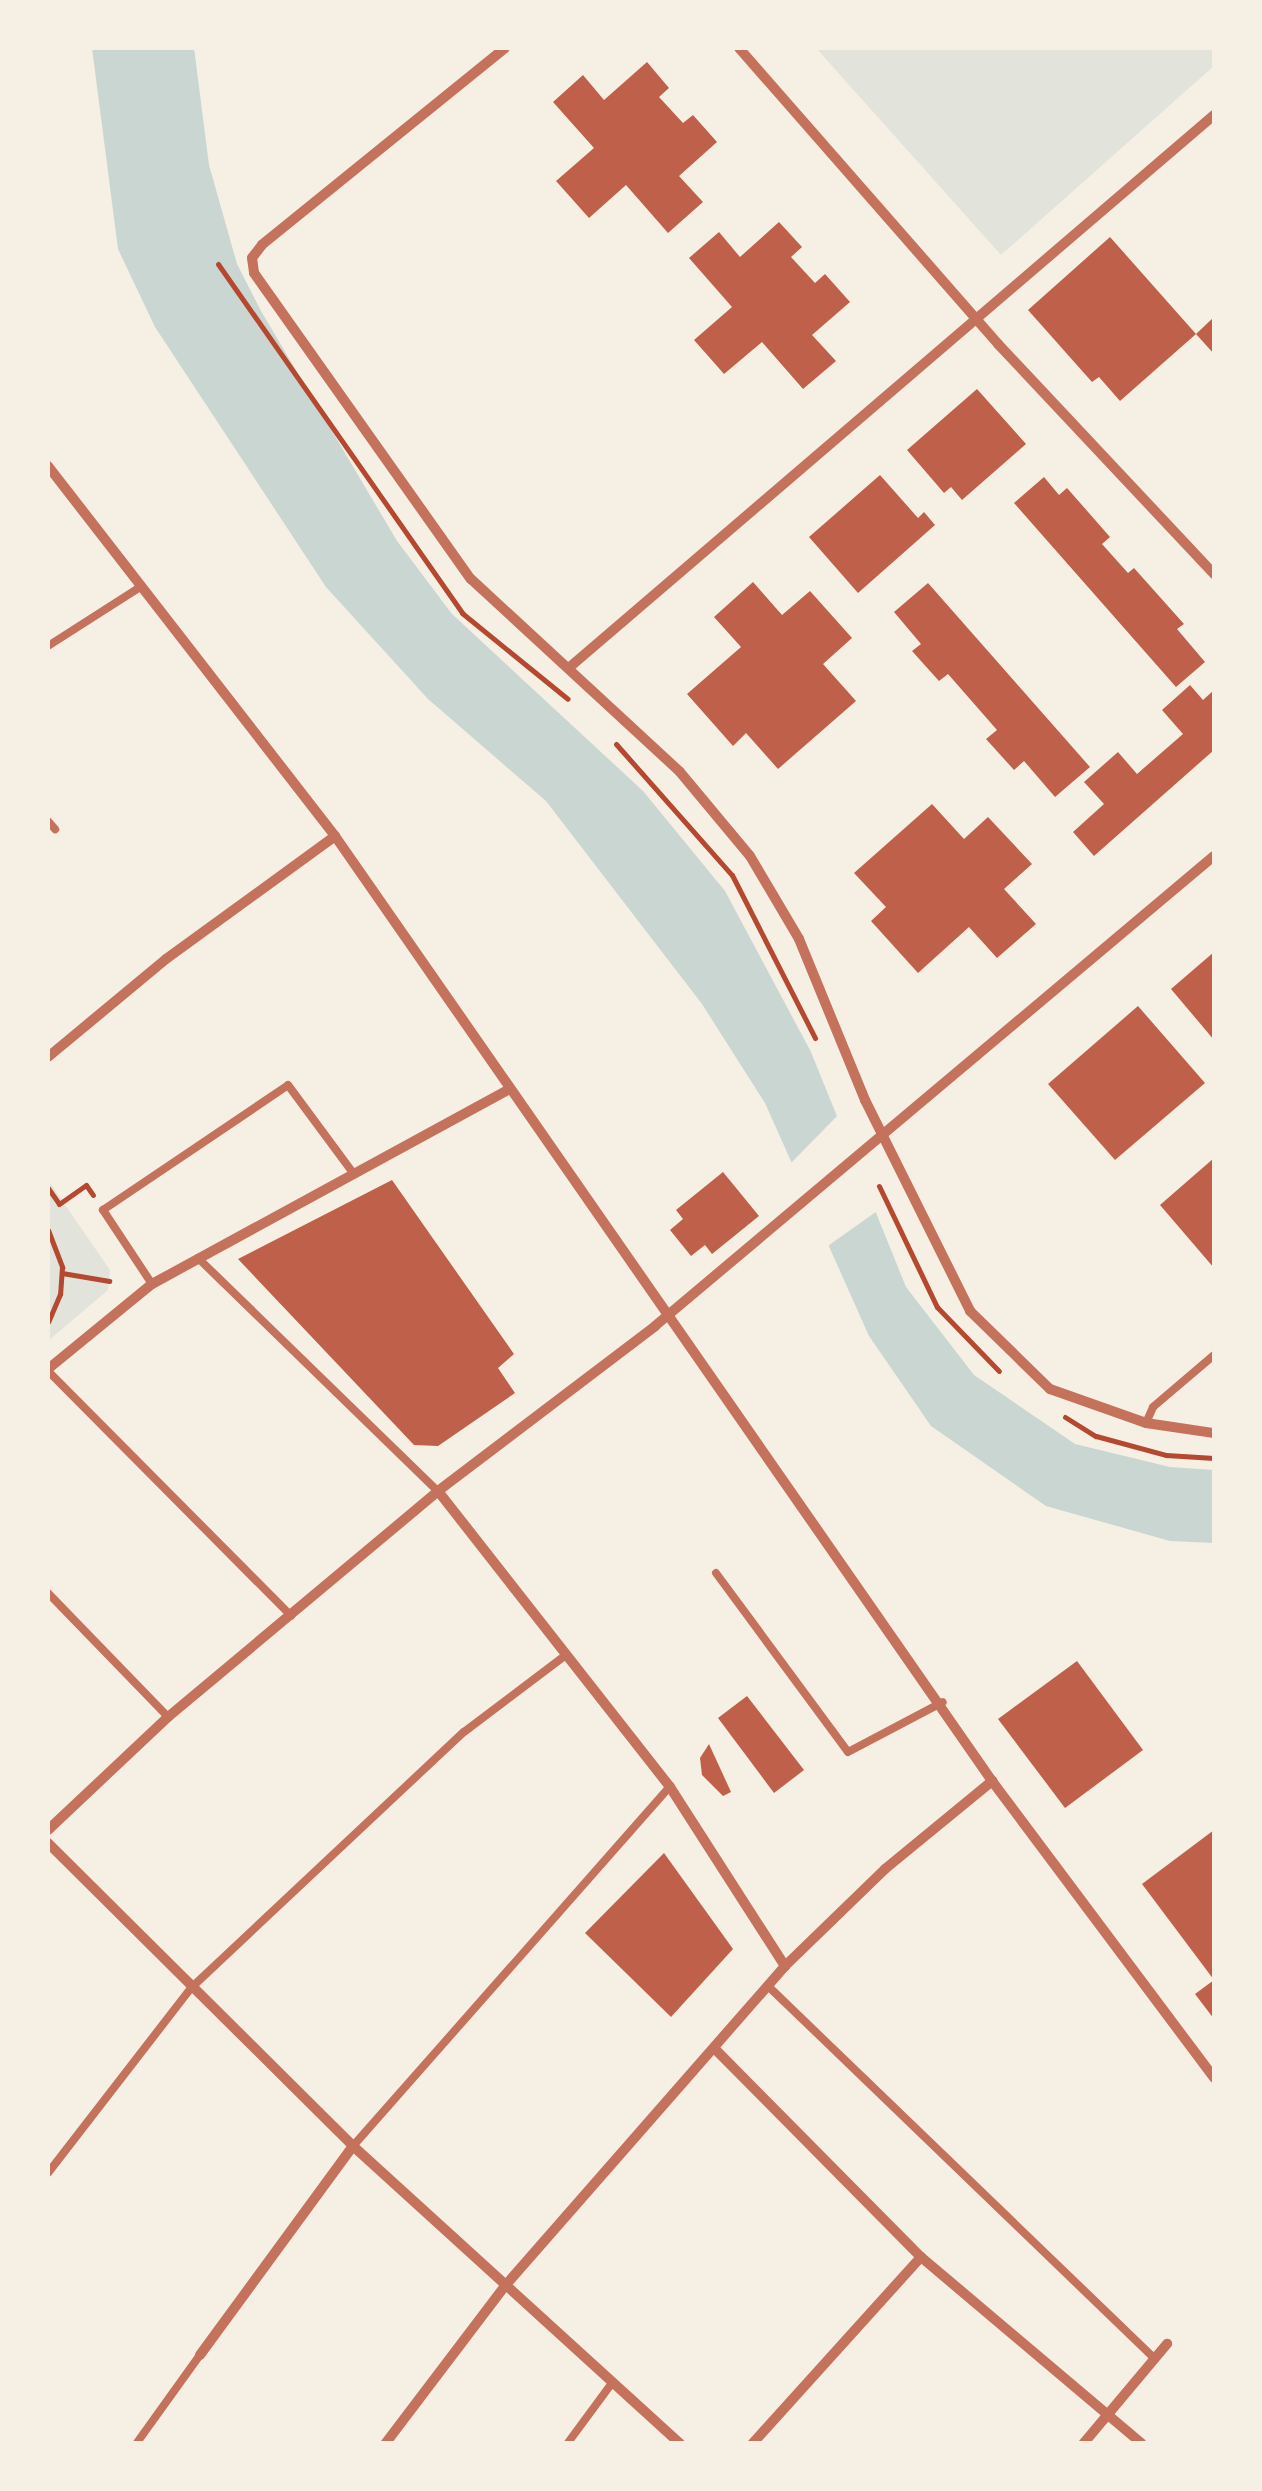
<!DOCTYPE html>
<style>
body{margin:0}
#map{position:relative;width:1262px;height:2491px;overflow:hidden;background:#f6efe4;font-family:Inter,sans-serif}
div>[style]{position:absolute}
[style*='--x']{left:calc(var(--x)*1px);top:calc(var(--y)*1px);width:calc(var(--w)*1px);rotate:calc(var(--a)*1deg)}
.green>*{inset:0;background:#e2e4dc}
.water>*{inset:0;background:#c9d6d2}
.pier>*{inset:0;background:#f6efe4}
.building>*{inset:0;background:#bf614a}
.path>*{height:5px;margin:-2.5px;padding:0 2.5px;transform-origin:2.5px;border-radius:2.5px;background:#b5482f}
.service>*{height:8px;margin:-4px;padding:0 4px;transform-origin:4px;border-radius:4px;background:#c5725c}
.minor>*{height:10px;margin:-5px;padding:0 5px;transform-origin:5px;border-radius:5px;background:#c5725c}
span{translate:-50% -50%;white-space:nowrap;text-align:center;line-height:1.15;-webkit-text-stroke:10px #f6efe4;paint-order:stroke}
.frame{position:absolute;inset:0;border:50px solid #f6efe4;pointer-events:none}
</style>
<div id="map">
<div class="green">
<i style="clip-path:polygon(816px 48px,1214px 48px,1214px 66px,1001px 255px)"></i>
<i style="clip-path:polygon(48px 1180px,110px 1270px,108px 1290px,48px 1341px)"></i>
</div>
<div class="water">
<i style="clip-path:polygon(92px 48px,194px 48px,209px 165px,237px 264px,261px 311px,397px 541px,452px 614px,643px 791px,725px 891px,811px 1052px,906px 1287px,974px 1375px,1075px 1444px,1170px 1467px,1214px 1470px,1214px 1543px,1170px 1541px,1046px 1506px,931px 1426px,869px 1336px,765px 1103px,702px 1004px,546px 801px,428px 699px,326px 587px,155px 327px,118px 249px)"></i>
</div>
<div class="pier">
<i style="clip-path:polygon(841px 1112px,880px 1209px,825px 1248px,788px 1166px)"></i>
</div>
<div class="building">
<i style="clip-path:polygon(647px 62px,669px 88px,659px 97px,683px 123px,693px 115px,717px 142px,679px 176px,703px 202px,668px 233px,626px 185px,589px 218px,556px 181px,594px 148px,553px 102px,583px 75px,604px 100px)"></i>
<i style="clip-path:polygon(779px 222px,802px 247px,791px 257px,815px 283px,825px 274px,850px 302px,812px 335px,836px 361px,803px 389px,762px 342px,724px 374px,694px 340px,732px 307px,689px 258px,719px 232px,740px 257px)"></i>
<i style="clip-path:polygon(1110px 237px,1196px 334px,1120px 401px,1099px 377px,1092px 382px,1028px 310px)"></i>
<i style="clip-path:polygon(1214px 317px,1214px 354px,1196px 334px)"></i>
<i style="clip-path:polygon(977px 389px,1026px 444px,962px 500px,951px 487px,944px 493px,907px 450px)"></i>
<i style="clip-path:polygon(880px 475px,918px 518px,924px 512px,935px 525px,858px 593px,809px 537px)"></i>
<i style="clip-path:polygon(1044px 477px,1059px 495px,1067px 488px,1110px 537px,1102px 544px,1128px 573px,1134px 568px,1184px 624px,1177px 629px,1205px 662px,1176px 687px,1014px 503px)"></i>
<i style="clip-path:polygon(753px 582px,782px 615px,810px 591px,852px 638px,823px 664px,856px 701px,778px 769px,746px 733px,733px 746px,687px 694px,741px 647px,714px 617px)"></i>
<i style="clip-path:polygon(928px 583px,1090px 767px,1055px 797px,1024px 761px,1014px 770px,986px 739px,997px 730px,948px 674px,939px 681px,912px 651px,921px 644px,894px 612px)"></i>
<i style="clip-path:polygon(1190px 685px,1203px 700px,1214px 690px,1214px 750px,1094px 856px,1073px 832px,1104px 804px,1084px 782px,1118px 752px,1137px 774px,1183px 734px,1162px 710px)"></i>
<i style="clip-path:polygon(932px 804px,964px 839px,988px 817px,1032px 864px,1004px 889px,1036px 924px,997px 958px,969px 927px,918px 973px,871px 921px,886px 907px,854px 873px)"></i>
<i style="clip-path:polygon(1214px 952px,1214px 1040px,1171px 989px)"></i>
<i style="clip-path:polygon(1138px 1006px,1205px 1083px,1115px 1160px,1048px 1084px)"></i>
<i style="clip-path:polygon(1214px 1158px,1214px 1268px,1160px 1205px)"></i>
<i style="clip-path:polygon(723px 1172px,759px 1216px,712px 1254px,705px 1245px,691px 1256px,670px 1230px,683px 1219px,676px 1210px)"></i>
<i style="clip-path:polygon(392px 1180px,514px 1354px,498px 1368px,515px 1393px,438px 1446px,414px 1445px,238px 1259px)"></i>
<i style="clip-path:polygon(1077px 1661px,1143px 1750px,1065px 1808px,998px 1719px)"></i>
<i style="clip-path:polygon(747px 1696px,804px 1770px,774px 1793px,718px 1718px)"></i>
<i style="clip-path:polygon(709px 1744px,731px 1792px,723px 1796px,702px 1775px,700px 1758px)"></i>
<i style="clip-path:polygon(1214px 1830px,1214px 1980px,1142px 1884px)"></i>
<i style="clip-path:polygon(664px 1853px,733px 1949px,671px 2017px,585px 1933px)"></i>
<i style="clip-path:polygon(1214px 1980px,1214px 2019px,1195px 1994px)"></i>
</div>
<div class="path">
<i style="--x:218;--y:264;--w:426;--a:55"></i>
<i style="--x:462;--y:613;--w:136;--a:39.1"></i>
<i style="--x:616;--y:744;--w:175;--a:48.5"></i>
<i style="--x:732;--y:875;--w:183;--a:63"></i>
<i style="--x:879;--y:1186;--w:134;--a:64.4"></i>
<i style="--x:937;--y:1307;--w:89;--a:45.9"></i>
<i style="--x:48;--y:1188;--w:19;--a:55"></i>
<i style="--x:59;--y:1204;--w:33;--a:-35"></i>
<i style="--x:86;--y:1185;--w:12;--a:55"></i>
<i style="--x:48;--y:1230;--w:40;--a:69"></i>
<i style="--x:62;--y:1267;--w:27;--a:94"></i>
<i style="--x:60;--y:1294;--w:30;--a:113"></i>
<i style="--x:62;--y:1273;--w:48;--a:9.7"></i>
<i style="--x:1065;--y:1417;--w:36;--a:32"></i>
<i style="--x:1096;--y:1436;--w:73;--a:15.2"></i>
<i style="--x:1166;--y:1455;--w:48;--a:3.6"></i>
</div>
<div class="service">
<i style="--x:48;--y:646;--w:106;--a:-32.6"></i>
<i style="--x:48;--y:821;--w:11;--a:49"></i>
<i style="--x:198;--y:1258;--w:334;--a:44.2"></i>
<i style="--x:152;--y:1284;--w:89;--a:-123.5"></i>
<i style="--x:103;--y:1210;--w:223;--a:-34"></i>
<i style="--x:288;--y:1085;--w:109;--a:53.5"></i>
<i style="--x:48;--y:1371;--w:345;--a:45.2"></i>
<i style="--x:1146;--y:1423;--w:17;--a:-66"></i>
<i style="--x:1153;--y:1407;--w:80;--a:-40.4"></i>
<i style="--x:716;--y:1573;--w:222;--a:53.6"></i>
<i style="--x:848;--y:1752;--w:107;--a:-27.8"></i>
<i style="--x:48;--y:1593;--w:173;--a:45.9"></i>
<i style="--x:768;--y:1986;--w:537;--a:43.94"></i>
<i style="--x:353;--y:2146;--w:479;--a:-48.6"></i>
<i style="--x:48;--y:2173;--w:234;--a:-52.3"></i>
<i style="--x:191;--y:1988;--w:374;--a:-43.2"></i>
<i style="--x:464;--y:1732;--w:124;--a:-37.1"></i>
<i style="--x:136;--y:2444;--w:110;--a:-54.3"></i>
<i style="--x:567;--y:2444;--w:76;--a:-53.6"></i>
</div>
<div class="minor">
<i style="--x:505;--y:48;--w:313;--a:141"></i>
<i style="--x:262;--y:245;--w:16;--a:128"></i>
<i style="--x:252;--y:258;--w:15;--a:82"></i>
<i style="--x:254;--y:273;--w:375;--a:54.7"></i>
<i style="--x:471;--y:579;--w:284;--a:42.7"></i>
<i style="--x:680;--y:772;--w:109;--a:50.2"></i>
<i style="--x:750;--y:856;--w:96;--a:59.4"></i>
<i style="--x:799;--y:939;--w:174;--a:67.7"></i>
<i style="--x:865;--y:1100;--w:236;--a:63.5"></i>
<i style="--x:970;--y:1311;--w:112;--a:44.3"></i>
<i style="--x:1050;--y:1389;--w:102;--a:19.5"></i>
<i style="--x:1146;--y:1423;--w:69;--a:8.4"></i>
<i style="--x:739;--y:48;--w:393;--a:48.8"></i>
<i style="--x:998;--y:344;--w:316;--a:46.8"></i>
<i style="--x:48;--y:466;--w:468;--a:52.2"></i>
<i style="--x:335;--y:836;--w:1151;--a:55.19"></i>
<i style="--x:992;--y:1781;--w:371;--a:53.2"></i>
<i style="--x:571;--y:666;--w:847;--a:-40.59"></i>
<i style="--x:48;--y:1057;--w:153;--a:-39.7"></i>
<i style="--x:166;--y:959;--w:209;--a:-36"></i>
<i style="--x:48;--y:1369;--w:134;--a:-39.3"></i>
<i style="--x:152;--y:1284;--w:405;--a:-28.6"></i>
<i style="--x:438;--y:1491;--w:376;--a:51.9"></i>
<i style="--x:670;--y:1787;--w:213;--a:57.3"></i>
<i style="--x:48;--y:1830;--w:165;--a:-43.3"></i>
<i style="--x:168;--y:1717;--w:352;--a:-39.9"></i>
<i style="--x:438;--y:1491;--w:273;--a:-37.2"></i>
<i style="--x:655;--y:1326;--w:730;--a:-40.06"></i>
<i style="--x:48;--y:1843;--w:430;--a:44.8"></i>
<i style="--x:353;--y:2146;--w:442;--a:42.3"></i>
<i style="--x:715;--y:2049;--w:293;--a:45.3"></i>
<i style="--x:921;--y:2257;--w:289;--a:40.2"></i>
<i style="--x:200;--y:2355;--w:259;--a:-53.8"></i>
<i style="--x:385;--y:2444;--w:197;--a:-52.8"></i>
<i style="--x:504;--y:2287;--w:427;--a:-48.8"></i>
<i style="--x:785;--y:1966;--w:139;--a:-44.1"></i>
<i style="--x:885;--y:1869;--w:139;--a:-39.4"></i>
<i style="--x:752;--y:2444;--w:252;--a:-47.9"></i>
<i style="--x:1083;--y:2444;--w:131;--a:-50"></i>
</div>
<div class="frame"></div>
</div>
